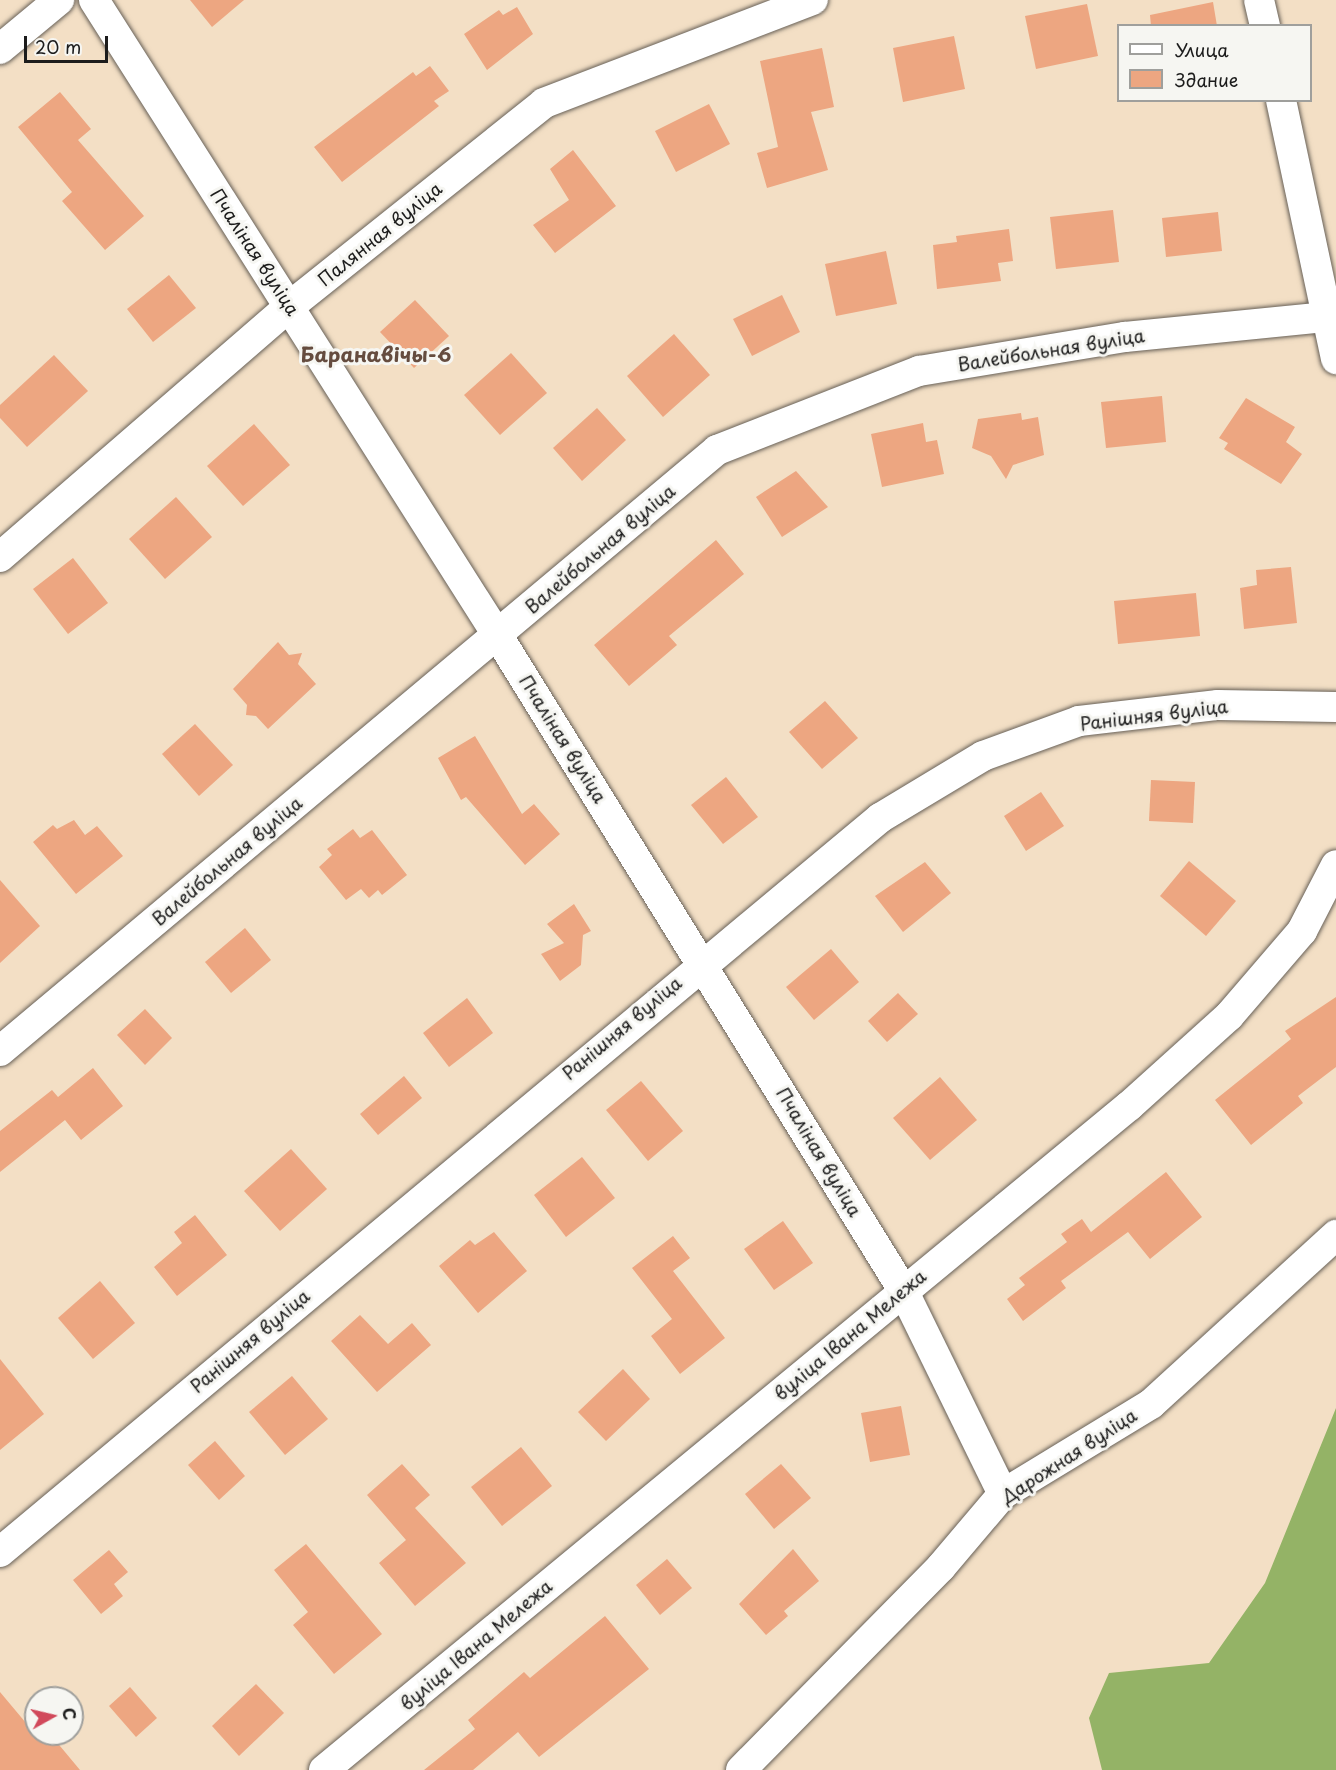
<!DOCTYPE html>
<meta charset="utf-8">
<style>
body{margin:0}
#map{position:relative;width:1336px;height:1770px;overflow:hidden;background:#f3dfc5;font-family:"Playpen Sans",sans-serif}
div>[style]{position:absolute}
[style*='--x']{left:calc(var(--x)*1px);top:calc(var(--y)*1px);width:calc(var(--w)*1px);rotate:calc(var(--a)*1deg)}
.forest>*{inset:0;background:#94b366}
.building>*{inset:0;background:#eda681}
.roads{filter:drop-shadow(0 0 2px #676057) drop-shadow(0 0 2px #676057)}
.street>*{height:30px;margin:-15px;padding:0 15px;transform-origin:15px;border-radius:15px;background:#fff}
span{translate:-50% -50%;white-space:nowrap;text-align:center;line-height:1.15;-webkit-text-stroke:6px #f6f6f2;paint-order:stroke}
.street-label{font-size:18px;color:#1c1c1c}
.neighbourhood-label{font-size:20px;color:#654c3f;font-weight:700}
.legend{position:absolute;left:1117px;top:24px;width:195px;height:78px;box-sizing:border-box;background:#f6f6f2;border:2px solid #9f9f9c;margin:0;padding:8px 10px;list-style:none;font-size:18px;color:#1c1c1c}
.legend li{display:flex;align-items:center;gap:12px;height:30px}
.legend b{width:30px;border:2px solid #9f9f9c}
.north{position:absolute;left:24px;top:1686px;width:60px;height:60px;box-sizing:border-box;background:#f6f6f2;border:2px solid #9f9f9c;border-radius:50%;rotate:82deg;font-size:16px;font-weight:700;line-height:24px;text-align:center;color:#1c1c1c}
.north::after{content:'';display:block;margin:auto;width:21px;height:27px;background:#d1495b;clip-path:polygon(50% 0,100% 100%,50% 72%,0 100%)}
.scale{position:absolute;left:24px;top:36px;width:84px;height:27px;box-sizing:border-box;border:3px solid #1c1c1c;border-top:0;padding-left:8px;font-size:18px;line-height:21px;white-space:nowrap;color:#1c1c1c;-webkit-text-stroke:4px #f6f6f2;paint-order:stroke}
</style>
<div id="map">
<div class="forest">
<i style="clip-path:polygon(1336px 1408px,1336px 1770px,1102px 1770px,1089px 1718px,1109px 1673px,1209px 1663px,1265px 1583px)"></i>
</div>
<div class="building">
<i style="clip-path:polygon(190px 0,244px 0,212px 27px)"></i>
<i style="clip-path:polygon(1213px 2px,1217px 26px,1151px 26px,1150px 15px)"></i>
<i style="clip-path:polygon(1087px 4px,1098px 56px,1036px 69px,1025px 16px)"></i>
<i style="clip-path:polygon(517px 7px,533px 34px,487px 70px,464px 34px,499px 10px,503px 15px)"></i>
<i style="clip-path:polygon(954px 36px,965px 89px,903px 102px,893px 48px)"></i>
<i style="clip-path:polygon(822px 48px,834px 107px,811px 112px,828px 170px,767px 188px,757px 153px,778px 147px,760px 61px)"></i>
<i style="clip-path:polygon(430px 66px,449px 91px,434px 101px,439px 106px,342px 182px,314px 147px,413px 72px,416px 76px)"></i>
<i style="clip-path:polygon(60px 92px,91px 129px,78px 140px,144px 216px,105px 250px,62px 201px,72px 192px,18px 127px)"></i>
<i style="clip-path:polygon(709px 104px,730px 144px,676px 172px,655px 131px)"></i>
<i style="clip-path:polygon(573px 150px,616px 206px,555px 253px,533px 225px,569px 200px,550px 169px)"></i>
<i style="clip-path:polygon(1113px 210px,1119px 262px,1056px 269px,1050px 217px)"></i>
<i style="clip-path:polygon(1218px 212px,1222px 251px,1166px 257px,1162px 218px)"></i>
<i style="clip-path:polygon(1009px 229px,1013px 261px,998px 263px,1001px 281px,937px 289px,933px 245px,957px 242px,956px 236px)"></i>
<i style="clip-path:polygon(886px 251px,897px 304px,836px 316px,825px 264px)"></i>
<i style="clip-path:polygon(169px 275px,196px 308px,153px 342px,127px 309px)"></i>
<i style="clip-path:polygon(782px 295px,800px 332px,752px 356px,733px 319px)"></i>
<i style="clip-path:polygon(415px 300px,449px 336px,414px 368px,380px 332px)"></i>
<i style="clip-path:polygon(674px 334px,710px 375px,663px 417px,627px 376px)"></i>
<i style="clip-path:polygon(511px 353px,547px 393px,500px 435px,464px 395px)"></i>
<i style="clip-path:polygon(54px 355px,88px 391px,27px 447px,0 418px,0 405px)"></i>
<i style="clip-path:polygon(1162px 396px,1166px 442px,1106px 448px,1101px 402px)"></i>
<i style="clip-path:polygon(1246px 398px,1295px 427px,1286px 442px,1302px 454px,1281px 484px,1224px 449px,1228px 443px,1219px 438px)"></i>
<i style="clip-path:polygon(597px 408px,626px 440px,582px 481px,553px 448px)"></i>
<i style="clip-path:polygon(1021px 413px,1022px 420px,1038px 417px,1044px 455px,1013px 465px,1006px 479px,991px 456px,972px 448px,978px 419px)"></i>
<i style="clip-path:polygon(923px 423px,926px 442px,937px 440px,944px 474px,882px 487px,871px 434px)"></i>
<i style="clip-path:polygon(254px 424px,290px 465px,243px 506px,207px 466px)"></i>
<i style="clip-path:polygon(796px 471px,828px 507px,782px 537px,756px 497px)"></i>
<i style="clip-path:polygon(176px 497px,212px 537px,165px 579px,129px 539px)"></i>
<i style="clip-path:polygon(716px 540px,744px 574px,669px 636px,677px 645px,629px 686px,594px 645px)"></i>
<i style="clip-path:polygon(73px 558px,108px 603px,68px 634px,33px 589px)"></i>
<i style="clip-path:polygon(1291px 567px,1297px 623px,1244px 629px,1240px 588px,1257px 585px,1256px 570px)"></i>
<i style="clip-path:polygon(1196px 593px,1200px 636px,1118px 644px,1114px 601px)"></i>
<i style="clip-path:polygon(278px 642px,289px 655px,302px 653px,298px 664px,316px 684px,268px 729px,256px 716px,246px 715px,247px 705px,233px 689px)"></i>
<i style="clip-path:polygon(825px 701px,858px 738px,822px 769px,789px 732px)"></i>
<i style="clip-path:polygon(195px 724px,233px 765px,199px 796px,162px 754px)"></i>
<i style="clip-path:polygon(475px 736px,522px 814px,534px 804px,560px 834px,525px 865px,466px 797px,461px 800px,438px 758px)"></i>
<i style="clip-path:polygon(726px 777px,758px 817px,723px 844px,691px 805px)"></i>
<i style="clip-path:polygon(1151px 780px,1195px 782px,1193px 823px,1149px 821px)"></i>
<i style="clip-path:polygon(1041px 792px,1064px 826px,1026px 851px,1004px 816px)"></i>
<i style="clip-path:polygon(74px 820px,85px 835px,97px 826px,123px 856px,76px 894px,33px 842px,53px 825px,57px 829px)"></i>
<i style="clip-path:polygon(353px 829px,360px 838px,372px 830px,407px 875px,382px 895px,378px 890px,369px 898px,361px 889px,346px 900px,319px 867px,332px 855px,327px 849px)"></i>
<i style="clip-path:polygon(1189px 861px,1236px 901px,1206px 936px,1160px 896px)"></i>
<i style="clip-path:polygon(925px 862px,951px 893px,903px 932px,875px 896px)"></i>
<i style="clip-path:polygon(0 880px,40px 926px,0 963px)"></i>
<i style="clip-path:polygon(574px 904px,591px 931px,583px 935px,581px 965px,560px 981px,541px 954px,564px 943px,547px 924px)"></i>
<i style="clip-path:polygon(245px 928px,271px 960px,231px 993px,205px 962px)"></i>
<i style="clip-path:polygon(831px 949px,859px 982px,814px 1020px,786px 987px)"></i>
<i style="clip-path:polygon(898px 993px,918px 1014px,887px 1042px,868px 1021px)"></i>
<i style="clip-path:polygon(1336px 997px,1336px 1067px,1298px 1096px,1303px 1103px,1251px 1145px,1215px 1100px,1291px 1039px,1285px 1031px)"></i>
<i style="clip-path:polygon(467px 998px,493px 1033px,449px 1067px,423px 1033px)"></i>
<i style="clip-path:polygon(145px 1009px,172px 1038px,145px 1065px,117px 1035px)"></i>
<i style="clip-path:polygon(93px 1068px,123px 1106px,81px 1140px,65px 1120px,0 1172px,0 1131px,52px 1090px,58px 1097px)"></i>
<i style="clip-path:polygon(404px 1076px,422px 1098px,378px 1135px,360px 1114px)"></i>
<i style="clip-path:polygon(940px 1077px,977px 1120px,930px 1160px,893px 1118px)"></i>
<i style="clip-path:polygon(641px 1081px,683px 1131px,648px 1161px,606px 1110px)"></i>
<i style="clip-path:polygon(291px 1149px,327px 1189px,280px 1231px,244px 1191px)"></i>
<i style="clip-path:polygon(582px 1157px,615px 1198px,566px 1237px,534px 1195px)"></i>
<i style="clip-path:polygon(1166px 1172px,1202px 1217px,1150px 1259px,1128px 1232px,1061px 1281px,1066px 1288px,1023px 1321px,1007px 1299px,1025px 1285px,1019px 1278px,1067px 1242px,1061px 1234px,1082px 1219px,1091px 1232px)"></i>
<i style="clip-path:polygon(195px 1215px,227px 1255px,177px 1296px,154px 1267px,182px 1243px,174px 1232px)"></i>
<i style="clip-path:polygon(783px 1221px,813px 1263px,774px 1290px,744px 1249px)"></i>
<i style="clip-path:polygon(494px 1232px,527px 1271px,478px 1313px,439px 1266px,470px 1240px,475px 1245px)"></i>
<i style="clip-path:polygon(673px 1236px,690px 1258px,673px 1271px,725px 1338px,680px 1374px,651px 1336px,672px 1319px,632px 1268px)"></i>
<i style="clip-path:polygon(100px 1281px,135px 1323px,93px 1359px,58px 1318px)"></i>
<i style="clip-path:polygon(360px 1315px,388px 1344px,412px 1323px,431px 1345px,377px 1392px,331px 1341px)"></i>
<i style="clip-path:polygon(0 1359px,44px 1414px,0 1450px)"></i>
<i style="clip-path:polygon(623px 1369px,650px 1399px,606px 1441px,578px 1412px)"></i>
<i style="clip-path:polygon(292px 1376px,328px 1419px,285px 1455px,249px 1412px)"></i>
<i style="clip-path:polygon(901px 1406px,910px 1455px,870px 1462px,861px 1413px)"></i>
<i style="clip-path:polygon(215px 1441px,245px 1476px,219px 1500px,188px 1465px)"></i>
<i style="clip-path:polygon(521px 1447px,552px 1486px,502px 1526px,471px 1487px)"></i>
<i style="clip-path:polygon(402px 1464px,430px 1495px,415px 1508px,466px 1563px,415px 1606px,379px 1563px,406px 1540px,367px 1495px)"></i>
<i style="clip-path:polygon(781px 1464px,811px 1498px,774px 1529px,745px 1494px)"></i>
<i style="clip-path:polygon(306px 1544px,382px 1634px,334px 1674px,293px 1625px,308px 1612px,274px 1570px)"></i>
<i style="clip-path:polygon(793px 1549px,819px 1581px,784px 1611px,788px 1616px,766px 1635px,739px 1604px)"></i>
<i style="clip-path:polygon(109px 1550px,128px 1572px,114px 1584px,123px 1596px,101px 1614px,73px 1580px)"></i>
<i style="clip-path:polygon(667px 1559px,692px 1588px,660px 1615px,636px 1585px)"></i>
<i style="clip-path:polygon(605px 1616px,649px 1669px,539px 1757px,518px 1732px,473px 1770px,424px 1770px,475px 1729px,468px 1720px,524px 1672px,530px 1678px)"></i>
<i style="clip-path:polygon(256px 1684px,284px 1713px,239px 1756px,212px 1726px)"></i>
<i style="clip-path:polygon(130px 1687px,157px 1718px,136px 1737px,109px 1706px)"></i>
<i style="clip-path:polygon(0 1692px,26px 1723px,36px 1715px,36px 1734px,50px 1734px,80px 1770px,0 1770px)"></i>
</div>
<div class="roads">
<div class="street">
<i style="--x:94;--y:0;--w:753;--a:57.58"></i>
<i style="--x:498;--y:636;--w:769;--a:58.23"></i>
<i style="--x:903;--y:1290;--w:227;--a:63.9"></i>
<i style="--x:1259;--y:0;--w:27;--a:77"></i>
<i style="--x:0;--y:49;--w:77;--a:-39.7"></i>
<i style="--x:1281;--y:100;--w:265;--a:78"></i>
<i style="--x:0;--y:557;--w:384;--a:-40.9"></i>
<i style="--x:290;--y:306;--w:325;--a:-38.6"></i>
<i style="--x:544;--y:103;--w:288;--a:-21"></i>
<i style="--x:0;--y:1051;--w:936;--a:-39.97"></i>
<i style="--x:717;--y:450;--w:217;--a:-21.4"></i>
<i style="--x:919;--y:371;--w:209;--a:-9.4"></i>
<i style="--x:1125;--y:337;--w:203;--a:-5.7"></i>
<i style="--x:0;--y:1552;--w:1146;--a:-39.83"></i>
<i style="--x:880;--y:818;--w:120;--a:-31"></i>
<i style="--x:983;--y:756;--w:102;--a:-20"></i>
<i style="--x:1079;--y:721;--w:140;--a:-6.6"></i>
<i style="--x:1218;--y:705;--w:118;--a:1"></i>
<i style="--x:324;--y:1770;--w:1044;--a:-39.52"></i>
<i style="--x:1129;--y:1106;--w:135;--a:-42"></i>
<i style="--x:1229;--y:1016;--w:112;--a:-49.3"></i>
<i style="--x:1302;--y:931;--w:74;--a:-62.7"></i>
<i style="--x:741;--y:1770;--w:285;--a:-45.4"></i>
<i style="--x:941;--y:1567;--w:96;--a:-49.7"></i>
<i style="--x:1003;--y:1494;--w:173;--a:-31.3"></i>
<i style="--x:1151;--y:1404;--w:251;--a:-42.4"></i>
</div>
</div>
<div class="street-label">
<span style="left:380px;top:234px;rotate:-39deg">Палянная вуліца</span>
<span style="left:255px;top:252px;rotate:57deg">Пчаліная вуліца</span>
<span style="left:1051px;top:350px;rotate:-9deg">Валейбольная вуліца</span>
<span style="left:600px;top:549px;rotate:-40deg">Валейбольная вуліца</span>
<span style="left:1154px;top:715px;rotate:-7deg">Ранішняя вуліца</span>
<span style="left:563px;top:739px;rotate:58deg">Пчаліная вуліца</span>
<span style="left:227px;top:861px;rotate:-40deg">Валейбольная вуліца</span>
<span style="left:622px;top:1028px;rotate:-40deg">Ранішняя вуліца</span>
<span style="left:819px;top:1152px;rotate:59deg">Пчаліная вуліца</span>
<span style="left:850px;top:1335px;rotate:-40deg">вуліца Івана Мележа</span>
<span style="left:250px;top:1341px;rotate:-40deg">Ранішняя вуліца</span>
<span style="left:1069px;top:1456px;rotate:-33deg">Дарожная вуліца</span>
<span style="left:476px;top:1645px;rotate:-40deg">вуліца Івана Мележа</span>
</div>
<div class="neighbourhood-label">
<span style="left:376px;top:354px">Баранавічы-6</span>
</div>
<ul class="legend">
<li><b style="height:8px;background:#fff"></b>Улица</li>
<li><b style="height:16px;background:#eda681"></b>Здание</li>
</ul>
<div class="north">С</div>
<div class="scale">20 m</div>
</div>
